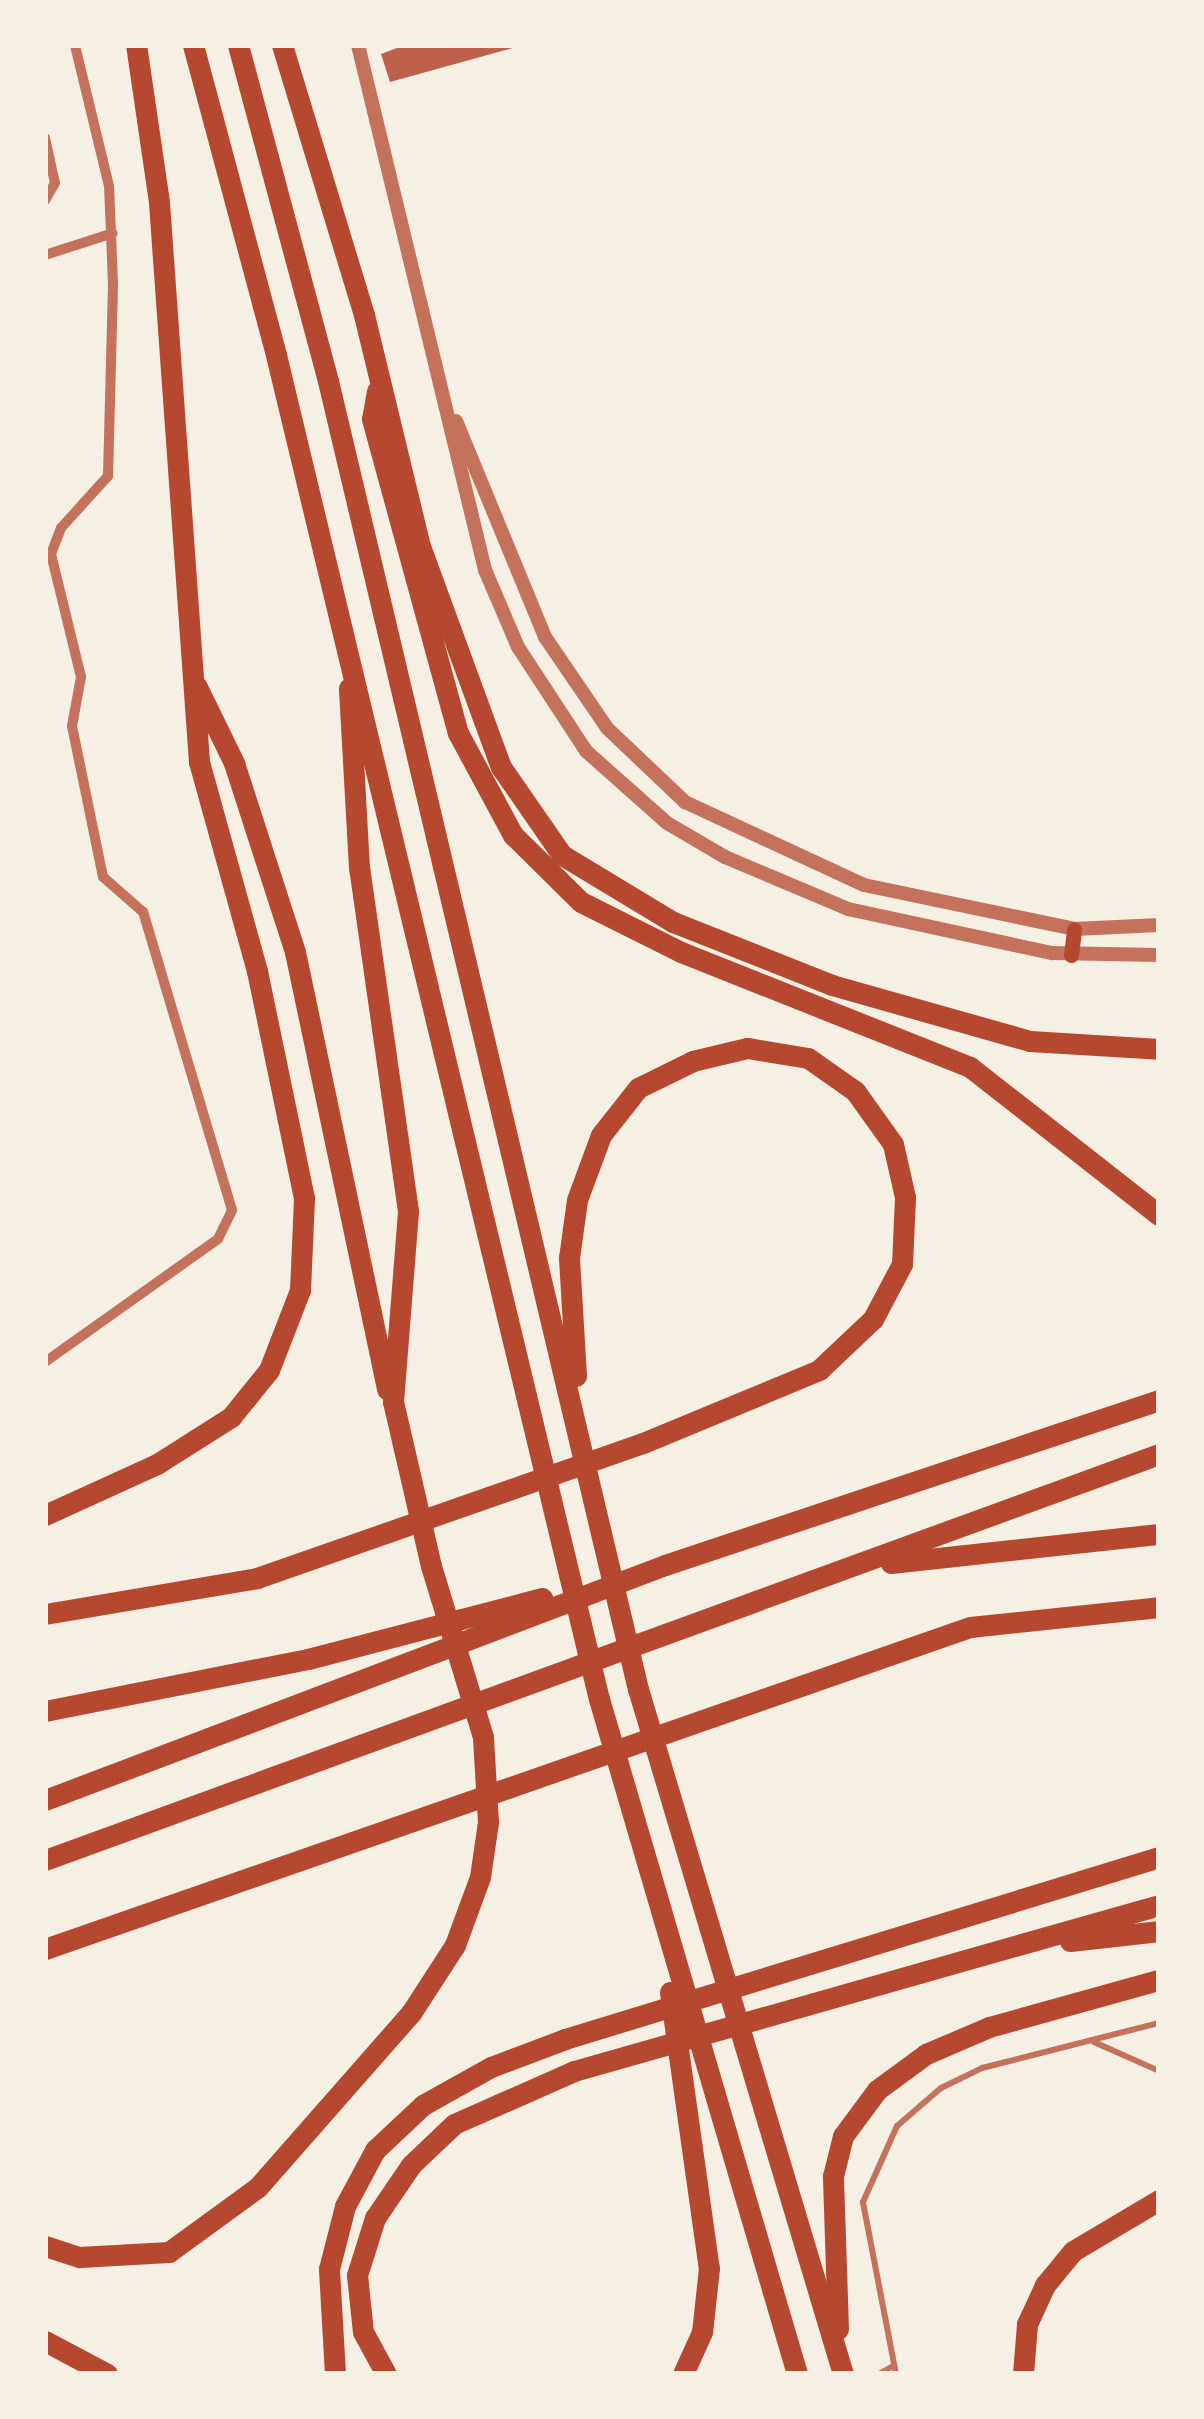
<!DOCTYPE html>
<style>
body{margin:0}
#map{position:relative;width:1204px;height:2419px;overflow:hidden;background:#f6efe4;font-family:"DejaVu Sans",sans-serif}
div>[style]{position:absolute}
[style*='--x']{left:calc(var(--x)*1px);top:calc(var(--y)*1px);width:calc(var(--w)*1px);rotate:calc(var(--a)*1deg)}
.building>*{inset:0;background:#bf614a}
.service>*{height:6px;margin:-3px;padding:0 3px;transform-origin:3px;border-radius:3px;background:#c5725c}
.minor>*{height:10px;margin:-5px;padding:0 5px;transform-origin:5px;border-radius:5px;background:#c5725c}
.tertiary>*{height:14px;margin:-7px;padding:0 7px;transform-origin:7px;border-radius:7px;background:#c5725c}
.secondary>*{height:15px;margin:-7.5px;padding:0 7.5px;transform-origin:7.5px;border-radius:7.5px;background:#b5482f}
.motorway>*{height:21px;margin:-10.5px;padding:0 10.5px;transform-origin:10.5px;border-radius:10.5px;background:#b5482f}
span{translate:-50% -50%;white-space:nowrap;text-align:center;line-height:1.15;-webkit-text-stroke:10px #f6efe4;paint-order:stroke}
.frame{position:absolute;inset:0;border:48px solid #f6efe4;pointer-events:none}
</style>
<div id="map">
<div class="building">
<i style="clip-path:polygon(405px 45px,516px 45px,516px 47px,390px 82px,381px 54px)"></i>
</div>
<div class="service">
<i style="--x:1094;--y:2042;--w:71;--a:24"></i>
<i style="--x:879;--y:2374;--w:16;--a:-30"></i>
<i style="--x:896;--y:2374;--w:175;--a:-100.9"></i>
<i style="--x:863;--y:2202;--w:83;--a:-65.9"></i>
<i style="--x:897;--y:2126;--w:58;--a:-40.8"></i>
<i style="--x:941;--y:2088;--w:46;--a:-26"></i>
<i style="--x:982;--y:2068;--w:183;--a:-14.3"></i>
</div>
<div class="minor">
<i style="--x:45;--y:138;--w:46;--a:77.5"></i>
<i style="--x:55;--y:183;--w:20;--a:120"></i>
<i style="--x:45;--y:255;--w:71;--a:-17.9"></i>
<i style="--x:45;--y:1362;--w:212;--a:-35.4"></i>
<i style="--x:218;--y:1239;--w:32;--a:-64"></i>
<i style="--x:232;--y:1210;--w:311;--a:-106.6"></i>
<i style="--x:143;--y:912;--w:53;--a:-138.8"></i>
<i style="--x:103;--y:877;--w:154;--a:-101.6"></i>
<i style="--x:72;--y:726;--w:50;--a:-79.6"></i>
<i style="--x:81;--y:677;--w:127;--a:-103.7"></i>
<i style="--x:51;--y:554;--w:28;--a:-69"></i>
<i style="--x:61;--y:528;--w:70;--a:-47.9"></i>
<i style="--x:108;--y:476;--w:192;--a:-88.5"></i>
<i style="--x:113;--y:284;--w:98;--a:-92.3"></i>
<i style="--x:109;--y:186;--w:145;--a:-103.6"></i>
</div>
<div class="tertiary">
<i style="--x:358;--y:45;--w:540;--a:76.4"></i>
<i style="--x:485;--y:570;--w:84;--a:66.8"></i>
<i style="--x:518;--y:647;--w:124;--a:56.8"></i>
<i style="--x:586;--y:751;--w:108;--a:41.6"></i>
<i style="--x:667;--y:823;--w:67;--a:30.4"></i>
<i style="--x:725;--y:857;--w:134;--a:22.9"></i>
<i style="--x:848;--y:909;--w:209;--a:12.2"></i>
<i style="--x:1052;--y:953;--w:107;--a:1.1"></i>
<i style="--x:456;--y:421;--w:234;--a:67.6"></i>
<i style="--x:545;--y:637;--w:110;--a:55.7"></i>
<i style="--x:607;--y:728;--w:108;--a:43.5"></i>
<i style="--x:685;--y:802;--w:197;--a:24.9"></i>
<i style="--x:864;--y:885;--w:215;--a:11.8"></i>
<i style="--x:1074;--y:929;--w:85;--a:-2.7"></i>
</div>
<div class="secondary">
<i style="--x:1071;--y:955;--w:26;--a:-83"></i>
</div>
<div class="motorway">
<i style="--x:193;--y:45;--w:321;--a:75"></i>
<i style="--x:276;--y:355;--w:1382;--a:76.49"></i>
<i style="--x:599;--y:1699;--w:703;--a:73.65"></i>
<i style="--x:238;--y:45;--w:348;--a:75"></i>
<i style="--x:328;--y:381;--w:1344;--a:76.67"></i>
<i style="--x:638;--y:1689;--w:715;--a:73.34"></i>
<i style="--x:282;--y:45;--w:282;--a:73.1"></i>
<i style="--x:364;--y:315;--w:238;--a:76.4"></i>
<i style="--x:420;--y:546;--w:235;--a:69.9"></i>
<i style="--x:501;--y:767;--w:107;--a:55.3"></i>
<i style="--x:562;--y:855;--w:130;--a:31.1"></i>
<i style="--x:673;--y:922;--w:171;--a:21.6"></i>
<i style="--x:832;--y:985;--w:206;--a:15.8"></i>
<i style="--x:1030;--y:1041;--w:129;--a:3.5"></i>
<i style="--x:377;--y:391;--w:28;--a:100"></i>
<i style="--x:372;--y:419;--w:326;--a:74.7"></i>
<i style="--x:458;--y:733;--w:116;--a:61.7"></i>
<i style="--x:513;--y:835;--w:95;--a:44.6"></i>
<i style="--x:581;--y:902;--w:112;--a:26.6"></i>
<i style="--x:681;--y:952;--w:311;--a:21.7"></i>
<i style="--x:970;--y:1067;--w:240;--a:38.1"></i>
<i style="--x:197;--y:687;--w:85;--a:64"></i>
<i style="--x:234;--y:763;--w:199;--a:72.1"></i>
<i style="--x:295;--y:952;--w:447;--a:78.1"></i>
<i style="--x:45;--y:1515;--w:123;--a:-24.5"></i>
<i style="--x:157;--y:1464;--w:88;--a:-32.4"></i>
<i style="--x:231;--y:1417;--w:60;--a:-51"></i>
<i style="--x:269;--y:1370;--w:86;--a:-68.8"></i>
<i style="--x:300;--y:1290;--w:92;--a:-87.5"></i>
<i style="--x:304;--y:1198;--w:232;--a:-101.7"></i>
<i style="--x:257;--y:971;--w:217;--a:-105.5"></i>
<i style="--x:199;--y:762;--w:561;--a:-94.09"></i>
<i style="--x:159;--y:202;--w:159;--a:-98.3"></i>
<i style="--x:891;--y:1563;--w:270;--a:-6.2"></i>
<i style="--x:45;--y:1614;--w:215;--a:-9.6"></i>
<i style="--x:257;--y:1578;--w:409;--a:-19.3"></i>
<i style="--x:643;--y:1443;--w:191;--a:-22.5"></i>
<i style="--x:819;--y:1370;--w:74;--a:-43.4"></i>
<i style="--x:873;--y:1319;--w:62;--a:-62.2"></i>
<i style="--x:902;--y:1264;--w:67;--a:-87.4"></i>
<i style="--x:905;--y:1197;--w:54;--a:-102.8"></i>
<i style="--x:893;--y:1144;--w:65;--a:-125.6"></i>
<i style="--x:855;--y:1091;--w:57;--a:-144.9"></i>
<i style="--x:808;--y:1058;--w:62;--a:-170.7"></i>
<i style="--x:747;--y:1048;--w:56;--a:166.5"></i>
<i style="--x:693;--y:1061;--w:61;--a:153.9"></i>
<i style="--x:638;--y:1088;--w:60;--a:128.2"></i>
<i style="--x:601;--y:1135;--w:69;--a:110.3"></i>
<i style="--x:577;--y:1200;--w:59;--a:97.9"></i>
<i style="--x:569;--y:1258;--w:118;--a:86.6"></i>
<i style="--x:45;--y:1711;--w:268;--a:-11.2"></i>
<i style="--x:308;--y:1659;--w:242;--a:-14.6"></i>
<i style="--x:45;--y:1800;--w:663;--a:-20.76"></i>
<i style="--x:665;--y:1565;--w:521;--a:-18.47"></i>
<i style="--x:45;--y:1860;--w:1186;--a:-20.02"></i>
<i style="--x:1070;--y:1941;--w:90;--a:-6.4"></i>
<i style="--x:45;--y:1949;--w:979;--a:-19.19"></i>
<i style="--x:970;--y:1627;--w:190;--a:-6"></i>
<i style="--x:670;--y:1992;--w:279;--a:82"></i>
<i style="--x:709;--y:2268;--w:64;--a:96.2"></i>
<i style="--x:702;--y:2332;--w:46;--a:114.3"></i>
<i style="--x:45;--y:2246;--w:36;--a:18"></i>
<i style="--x:79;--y:2257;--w:90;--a:-3.2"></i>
<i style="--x:169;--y:2252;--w:110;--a:-36.1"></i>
<i style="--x:258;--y:2187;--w:232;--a:-48.7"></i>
<i style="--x:411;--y:2013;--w:81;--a:-57.1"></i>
<i style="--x:455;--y:1945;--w:72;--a:-69.8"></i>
<i style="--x:480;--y:1877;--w:56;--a:-81.7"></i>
<i style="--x:488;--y:1822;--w:85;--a:-93.4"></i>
<i style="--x:483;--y:1737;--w:179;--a:-106.9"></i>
<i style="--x:431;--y:1566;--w:168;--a:-103"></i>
<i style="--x:393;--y:1402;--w:192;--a:-85.5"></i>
<i style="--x:408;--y:1211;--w:346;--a:-98.1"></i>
<i style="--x:359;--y:868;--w:180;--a:-93.2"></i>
<i style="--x:838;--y:2329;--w:153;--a:-91.9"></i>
<i style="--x:833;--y:2176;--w:41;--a:-76"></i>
<i style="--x:843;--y:2136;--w:57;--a:-53.5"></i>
<i style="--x:877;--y:2090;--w:61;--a:-36.3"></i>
<i style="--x:926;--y:2054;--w:69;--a:-23.2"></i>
<i style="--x:989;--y:2027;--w:176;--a:-15.5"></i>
<i style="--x:45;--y:2341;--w:70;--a:28"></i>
<i style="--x:335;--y:2374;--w:105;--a:-93.3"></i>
<i style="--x:329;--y:2269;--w:65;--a:-75.7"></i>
<i style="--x:345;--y:2206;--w:64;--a:-61.8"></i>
<i style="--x:375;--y:2150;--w:66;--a:-43.2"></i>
<i style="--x:423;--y:2105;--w:78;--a:-29.2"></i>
<i style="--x:491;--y:2067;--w:79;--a:-20.7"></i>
<i style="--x:565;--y:2039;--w:621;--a:-17.03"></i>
<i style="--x:386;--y:2374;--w:48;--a:-118.7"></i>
<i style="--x:363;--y:2332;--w:57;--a:-96"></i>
<i style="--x:357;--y:2275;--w:60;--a:-72.5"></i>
<i style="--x:375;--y:2218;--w:64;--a:-55.8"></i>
<i style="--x:411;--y:2165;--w:59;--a:-43.6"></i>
<i style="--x:454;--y:2124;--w:131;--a:-23.8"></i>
<i style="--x:574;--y:2071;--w:608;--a:-15.84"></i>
<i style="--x:1023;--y:2374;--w:50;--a:-85.4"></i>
<i style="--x:1027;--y:2324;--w:43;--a:-65.2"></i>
<i style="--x:1045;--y:2285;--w:44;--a:-50.5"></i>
<i style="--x:1073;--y:2251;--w:100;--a:-30.7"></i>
</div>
<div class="frame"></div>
</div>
